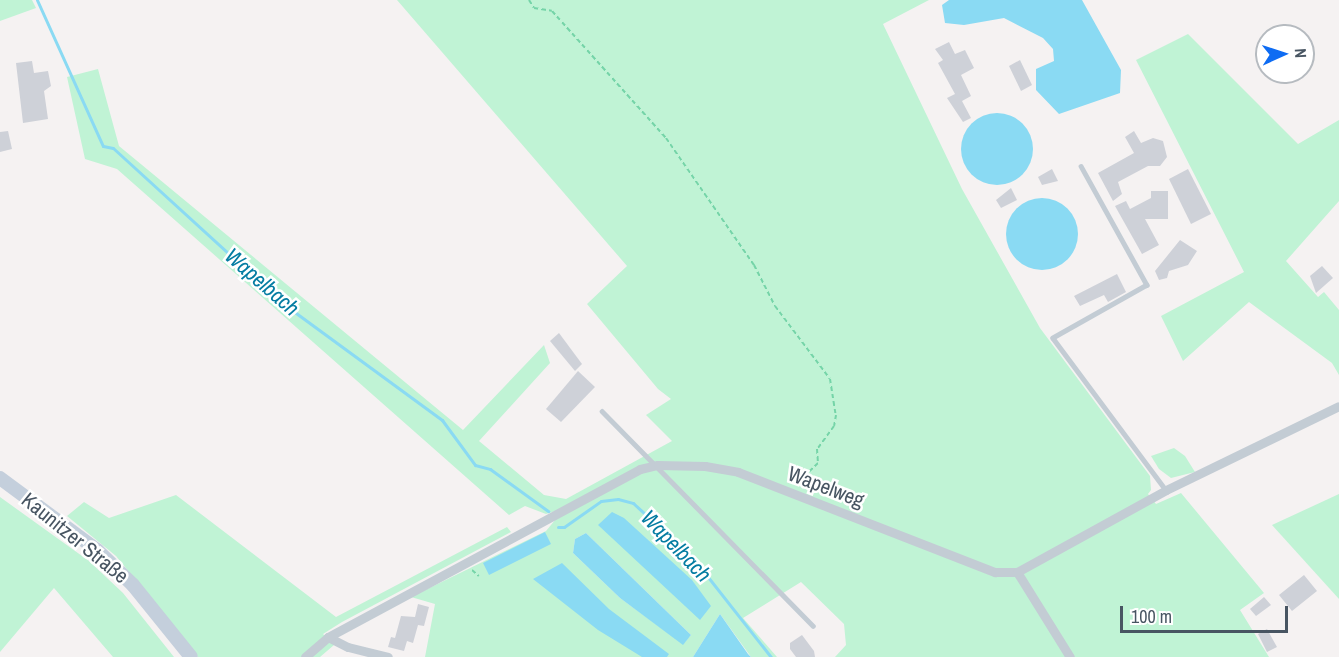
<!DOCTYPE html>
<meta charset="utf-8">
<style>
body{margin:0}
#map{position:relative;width:1339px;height:657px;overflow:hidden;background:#f5f2f2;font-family:"Archivo Narrow",sans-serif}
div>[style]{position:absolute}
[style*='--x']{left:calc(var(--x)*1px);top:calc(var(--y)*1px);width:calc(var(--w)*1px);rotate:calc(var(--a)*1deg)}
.green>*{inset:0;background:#c0f3d5}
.water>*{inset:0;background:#8adaf3}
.round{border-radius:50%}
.stream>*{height:3px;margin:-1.5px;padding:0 1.5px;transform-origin:1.5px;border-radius:1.5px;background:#8adaf3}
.building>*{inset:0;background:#ced1d8}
.path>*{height:2px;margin-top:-1px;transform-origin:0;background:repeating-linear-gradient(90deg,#75d4a8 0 4.5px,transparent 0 7.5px)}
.lane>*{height:4.5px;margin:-2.25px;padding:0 2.25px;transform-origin:2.25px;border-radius:2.25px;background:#c3ccd4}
.street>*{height:9px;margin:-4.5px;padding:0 4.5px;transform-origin:4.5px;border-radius:4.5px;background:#c3ccd4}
.secondary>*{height:14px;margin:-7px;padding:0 7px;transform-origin:7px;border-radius:7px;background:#c4cfdc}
span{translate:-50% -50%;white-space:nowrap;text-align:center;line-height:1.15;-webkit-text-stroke:5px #fff;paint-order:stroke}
.street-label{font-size:21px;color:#485562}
.water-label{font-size:22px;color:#047ca2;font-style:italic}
.north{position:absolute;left:1255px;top:24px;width:60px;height:60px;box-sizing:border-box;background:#fff;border:2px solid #b6bbc0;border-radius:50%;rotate:87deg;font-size:16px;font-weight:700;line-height:24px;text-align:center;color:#485562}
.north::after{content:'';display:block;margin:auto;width:21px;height:27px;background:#0e6cf3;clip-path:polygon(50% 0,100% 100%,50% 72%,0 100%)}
.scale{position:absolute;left:1120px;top:606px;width:168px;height:27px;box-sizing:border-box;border:3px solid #485562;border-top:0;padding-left:8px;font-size:18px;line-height:21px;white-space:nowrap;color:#485562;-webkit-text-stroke:4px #fff;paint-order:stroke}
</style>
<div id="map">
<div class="green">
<i style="clip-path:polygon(0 0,32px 0,36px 8px,0 21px)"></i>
<i style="clip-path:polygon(evenodd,397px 0,929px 0,883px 24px,962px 189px,1040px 328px,1150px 476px,1151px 490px,1148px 494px,1156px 504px,1181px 493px,1264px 593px,1240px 610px,1269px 657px,835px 657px,846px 645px,844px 624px,801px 582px,743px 618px,777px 657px,751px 657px,720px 614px,693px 657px,425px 657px,435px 604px,411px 597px,546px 531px,565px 508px,546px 514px,525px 506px,509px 515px,117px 169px,85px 159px,67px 77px,98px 69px,119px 146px,463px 430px,544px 345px,550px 363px,479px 441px,544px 495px,566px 499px,672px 441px,646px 415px,671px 399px,658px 389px,587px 304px,627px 266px,397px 0,586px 533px,691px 635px,683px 644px,620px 598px,573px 553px,575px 539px,586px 533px)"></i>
<i style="clip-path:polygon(1188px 34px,1298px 144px,1339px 120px,1339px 201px,1286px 261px,1318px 297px,1324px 292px,1339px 310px,1339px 375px,1332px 363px,1249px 302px,1183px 361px,1161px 316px,1244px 272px,1136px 60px)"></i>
<i style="clip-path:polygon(1174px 448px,1185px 456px,1195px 472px,1171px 478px,1159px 469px,1151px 456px)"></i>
<i style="clip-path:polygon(1339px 494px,1339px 599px,1272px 525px)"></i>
<i style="clip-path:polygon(176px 495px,336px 617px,507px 527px,511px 532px,342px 622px,323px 634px,334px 645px,320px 657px,198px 657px,116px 556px,67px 516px,84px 502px,109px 518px)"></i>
<i style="clip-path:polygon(0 497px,89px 561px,123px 593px,174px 657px,113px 657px,54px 588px,0 652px)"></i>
</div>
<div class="water">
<i style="clip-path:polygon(949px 0,1082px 0,1121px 70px,1120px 93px,1059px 114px,1036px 90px,1036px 69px,1054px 61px,1053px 49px,1043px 38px,1004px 18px,964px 25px,945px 23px,942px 5px)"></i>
<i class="round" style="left:961px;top:113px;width:72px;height:72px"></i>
<i class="round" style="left:1006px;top:198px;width:72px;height:72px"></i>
<i style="clip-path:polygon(612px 512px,624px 518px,692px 580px,711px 606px,700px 620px,598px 525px)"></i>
<i style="clip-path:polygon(545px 532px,551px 544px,489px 575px,483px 563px)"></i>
<i style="clip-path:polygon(586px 533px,691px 635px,683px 645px,620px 598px,573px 553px,575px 539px)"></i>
<i style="clip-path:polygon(562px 563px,609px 609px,669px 654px,667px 657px,642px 657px,598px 630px,533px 579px)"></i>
<i style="clip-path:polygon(720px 614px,748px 654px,751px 657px,693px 657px)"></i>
</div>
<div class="stream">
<i style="--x:37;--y:0;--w:160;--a:65.7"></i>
<i style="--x:103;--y:146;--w:10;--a:11"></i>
<i style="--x:113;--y:148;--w:233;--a:42.4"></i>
<i style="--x:285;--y:305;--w:195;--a:36.2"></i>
<i style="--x:442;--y:420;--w:56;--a:53.7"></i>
<i style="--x:475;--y:465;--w:16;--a:15"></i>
<i style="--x:490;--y:469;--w:72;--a:35.9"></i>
<i style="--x:558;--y:527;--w:6;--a:0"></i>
<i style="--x:564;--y:527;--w:45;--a:-35.1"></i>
<i style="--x:601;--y:501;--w:17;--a:-7"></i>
<i style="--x:618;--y:499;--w:16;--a:15"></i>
<i style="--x:633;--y:503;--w:81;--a:42.5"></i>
<i style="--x:693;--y:558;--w:126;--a:51.8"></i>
</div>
<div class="building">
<i style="clip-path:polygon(949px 42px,955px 54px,965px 50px,974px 68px,961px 75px,971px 96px,962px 101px,971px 118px,963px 122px,947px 98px,955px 94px,938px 63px,943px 60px,935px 49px)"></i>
<i style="clip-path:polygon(1020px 60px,1032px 85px,1021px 91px,1009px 66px)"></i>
<i style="clip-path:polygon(32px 61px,34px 73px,48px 71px,51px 86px,44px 91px,48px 119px,23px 123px,16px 63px)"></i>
<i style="clip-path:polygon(8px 131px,12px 149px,0 152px,0 132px)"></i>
<i style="clip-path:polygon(1134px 131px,1141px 143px,1153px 138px,1163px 141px,1167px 157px,1160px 166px,1148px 166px,1118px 182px,1122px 194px,1113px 201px,1098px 173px,1134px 153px,1125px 137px)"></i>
<i style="clip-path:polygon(1052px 169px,1058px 181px,1042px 185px,1038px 177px)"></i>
<i style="clip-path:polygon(1188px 169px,1211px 214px,1191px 224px,1169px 179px)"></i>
<i style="clip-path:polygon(1011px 188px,1017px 200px,1001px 208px,996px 200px)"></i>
<i style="clip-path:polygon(1151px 191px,1168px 191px,1168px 219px,1145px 219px,1159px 245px,1142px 254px,1115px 206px,1126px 201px,1130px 209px,1151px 198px)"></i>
<i style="clip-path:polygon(1180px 240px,1197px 251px,1188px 265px,1169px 271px,1167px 278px,1159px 280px,1155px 271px)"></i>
<i style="clip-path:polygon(1322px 266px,1333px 278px,1316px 293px,1310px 276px)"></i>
<i style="clip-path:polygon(1117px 274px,1126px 292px,1108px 302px,1104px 295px,1080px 306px,1074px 296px)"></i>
<i style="clip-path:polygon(559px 333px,582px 364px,575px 371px,550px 341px)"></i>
<i style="clip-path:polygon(578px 371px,595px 387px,561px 422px,546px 409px)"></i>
<i style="clip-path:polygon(1304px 575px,1317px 591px,1292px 611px,1279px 595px)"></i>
<i style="clip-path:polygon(1264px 597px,1271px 605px,1256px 616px,1250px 609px)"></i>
<i style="clip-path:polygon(418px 604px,429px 607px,424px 626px,418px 625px,413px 643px,407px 641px,404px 651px,388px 647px,391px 637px,395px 638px,401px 616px,415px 617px)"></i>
<i style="clip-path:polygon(1267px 629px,1277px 647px,1267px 652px,1258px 634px)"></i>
<i style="clip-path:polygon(802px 635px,814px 651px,815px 657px,796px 657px,790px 649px,790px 643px)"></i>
</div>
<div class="path">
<i style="--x:529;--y:0;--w:9;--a:58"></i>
<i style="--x:534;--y:8;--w:18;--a:9"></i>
<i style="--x:552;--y:11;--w:171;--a:48.1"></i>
<i style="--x:666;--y:138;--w:155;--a:55.3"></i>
<i style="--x:754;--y:265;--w:46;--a:62.9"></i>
<i style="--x:775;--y:306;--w:91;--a:53"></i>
<i style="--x:830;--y:379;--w:36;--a:81"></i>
<i style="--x:836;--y:415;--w:11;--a:100"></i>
<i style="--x:834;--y:426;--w:29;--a:126"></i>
<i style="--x:817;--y:449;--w:14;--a:86"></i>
<i style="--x:818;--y:463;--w:29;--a:136"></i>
<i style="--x:472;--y:570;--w:9;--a:41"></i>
</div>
<div class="lane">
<i style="--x:1081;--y:166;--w:136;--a:61"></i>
<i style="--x:1147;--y:285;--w:108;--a:150.6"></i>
<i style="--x:1053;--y:338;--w:189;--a:53.4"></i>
<i style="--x:602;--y:411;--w:301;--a:45.5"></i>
</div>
<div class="street">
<i style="--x:1017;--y:572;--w:100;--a:58.1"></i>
<i style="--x:328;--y:637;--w:22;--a:27"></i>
<i style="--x:348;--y:647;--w:41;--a:14"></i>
<i style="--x:305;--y:657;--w:30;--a:-41"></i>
<i style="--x:328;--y:637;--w:354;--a:-28.3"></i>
<i style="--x:640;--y:469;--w:18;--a:-13"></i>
<i style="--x:658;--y:465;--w:47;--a:1.2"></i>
<i style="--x:705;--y:466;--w:34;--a:10"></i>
<i style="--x:738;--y:472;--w:276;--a:21.3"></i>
<i style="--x:995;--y:572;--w:22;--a:0"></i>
<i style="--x:1017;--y:572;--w:170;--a:-28.8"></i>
<i style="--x:1166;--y:490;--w:192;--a:-25.9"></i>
</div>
<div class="secondary">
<i style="--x:0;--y:478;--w:121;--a:36.6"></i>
<i style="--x:97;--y:550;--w:50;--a:44.2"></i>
<i style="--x:133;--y:585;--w:92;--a:51.1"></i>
</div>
<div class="street-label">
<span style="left:826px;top:487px;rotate:21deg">Wapelweg</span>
<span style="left:75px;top:538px;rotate:39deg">Kaunitzer Straße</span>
</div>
<div class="water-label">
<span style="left:262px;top:282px;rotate:41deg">Wapelbach</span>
<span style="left:676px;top:546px;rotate:46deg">Wapelbach</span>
</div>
<div class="north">N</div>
<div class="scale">100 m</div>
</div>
